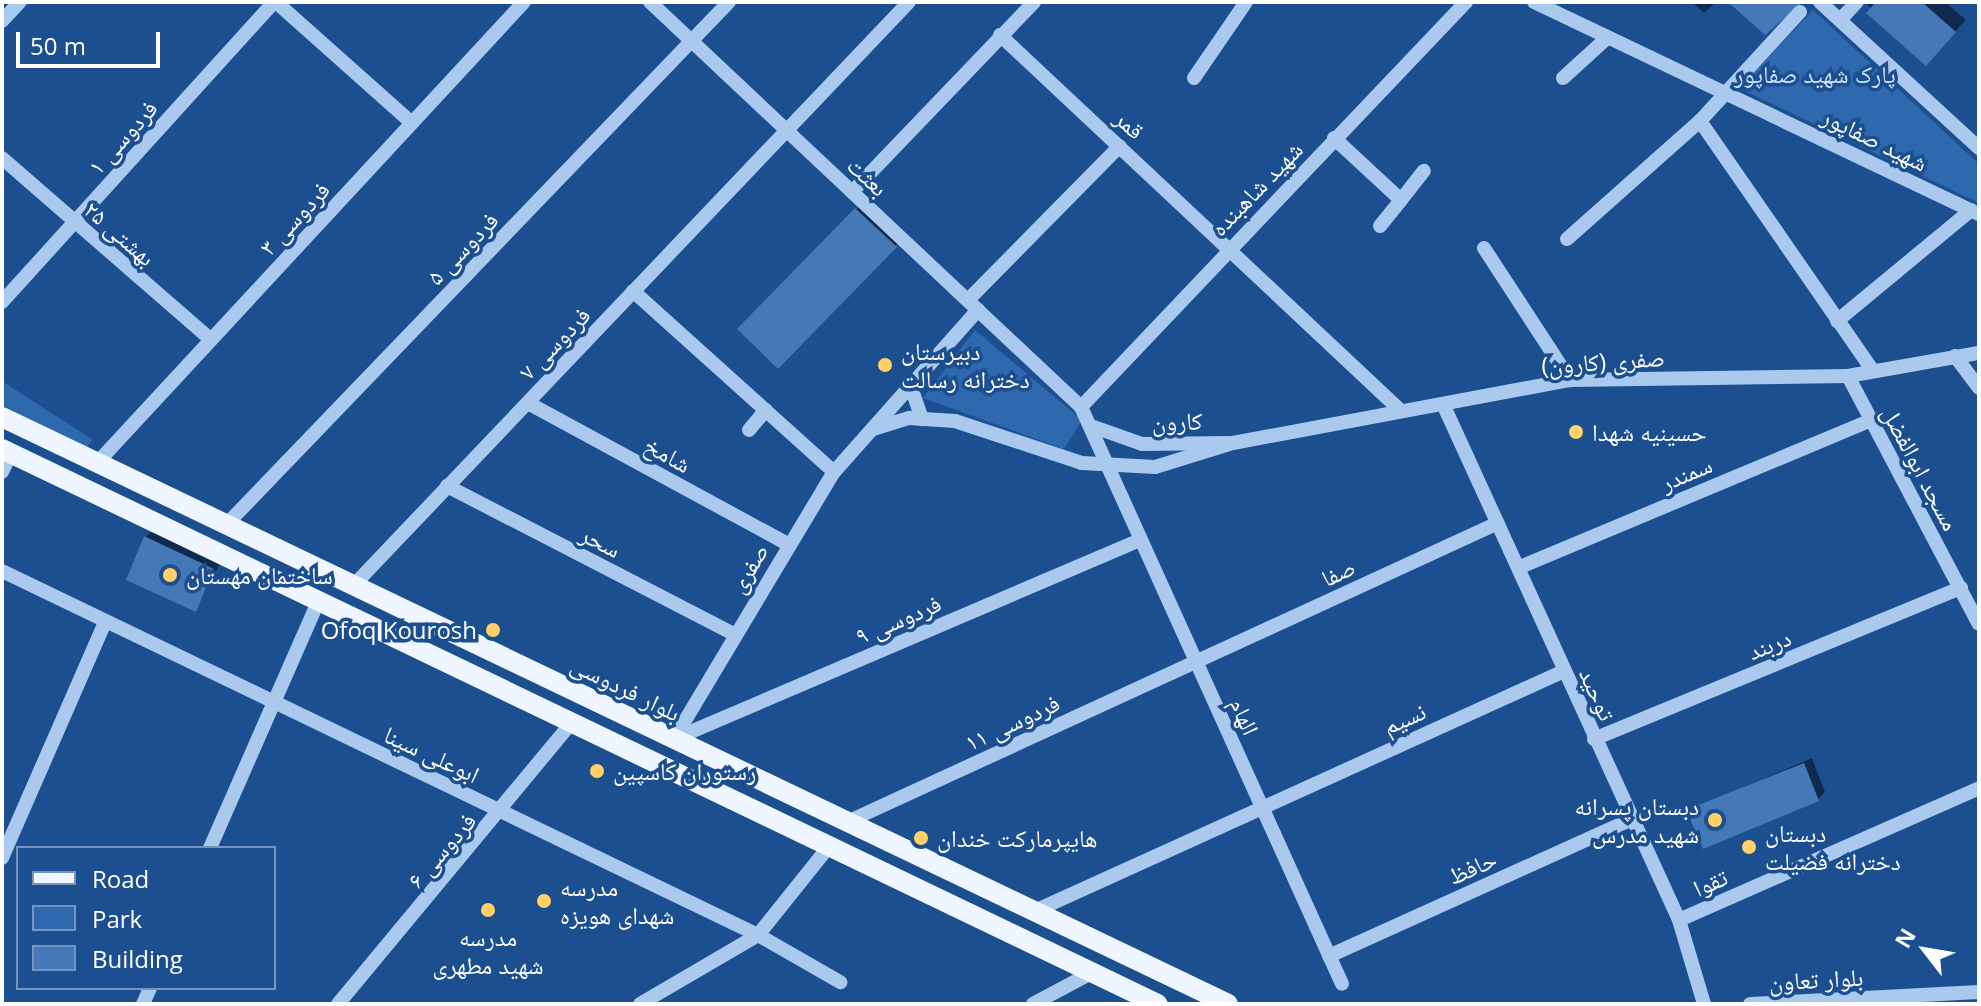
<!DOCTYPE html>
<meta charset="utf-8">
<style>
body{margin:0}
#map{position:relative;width:1981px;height:1006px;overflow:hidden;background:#1b4f8f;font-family:"Open Sans","Noto Naskh Arabic",sans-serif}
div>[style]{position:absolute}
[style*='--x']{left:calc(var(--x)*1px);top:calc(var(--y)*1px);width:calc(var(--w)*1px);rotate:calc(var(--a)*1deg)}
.green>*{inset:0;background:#2e69ad}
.shadow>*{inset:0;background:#0007}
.building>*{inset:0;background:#4478b7}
.minor>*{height:14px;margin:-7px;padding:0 7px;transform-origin:7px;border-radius:7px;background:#a9c9ee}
.major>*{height:20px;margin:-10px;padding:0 10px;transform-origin:10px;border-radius:10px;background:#f0f6ff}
.dots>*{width:22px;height:22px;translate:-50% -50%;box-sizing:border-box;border:4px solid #1b4f8f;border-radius:50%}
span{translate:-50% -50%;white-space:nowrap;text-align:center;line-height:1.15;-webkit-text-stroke:7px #1b4f8f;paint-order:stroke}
.park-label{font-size:24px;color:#cfe3fa}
.street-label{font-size:24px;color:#fff}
.poi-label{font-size:24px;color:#fff}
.left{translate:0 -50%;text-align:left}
.right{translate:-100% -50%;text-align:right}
.frame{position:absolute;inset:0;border:4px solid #fff;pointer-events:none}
.legend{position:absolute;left:16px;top:846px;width:260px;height:144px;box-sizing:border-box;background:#1b4f8f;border:2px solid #7695bc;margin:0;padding:10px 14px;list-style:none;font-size:24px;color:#fff}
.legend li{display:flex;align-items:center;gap:16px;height:40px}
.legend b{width:40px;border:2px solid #7695bc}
.north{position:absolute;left:1885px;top:910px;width:80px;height:80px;-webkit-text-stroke:6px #1b4f8f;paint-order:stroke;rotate:301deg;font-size:22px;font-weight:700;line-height:32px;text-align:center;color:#fff}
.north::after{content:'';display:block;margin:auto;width:28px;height:36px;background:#fff;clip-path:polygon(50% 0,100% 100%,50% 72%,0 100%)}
.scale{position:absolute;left:16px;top:32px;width:144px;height:36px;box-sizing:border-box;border:4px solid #fff;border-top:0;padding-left:10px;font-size:24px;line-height:28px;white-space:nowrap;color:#fff;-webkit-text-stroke:6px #1b4f8f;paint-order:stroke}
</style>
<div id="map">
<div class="green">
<i style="clip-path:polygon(1813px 10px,1979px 164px,1979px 203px,1739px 88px)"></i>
<i style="clip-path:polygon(975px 330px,1082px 420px,1064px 449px,923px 398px)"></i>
<i style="clip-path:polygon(2px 381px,93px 440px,86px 448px,2px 405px)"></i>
</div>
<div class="shadow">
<i style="clip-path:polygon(1692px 2px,1716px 2px,1704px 13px)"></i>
<i style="clip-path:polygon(1865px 2px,1945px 2px,1966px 20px,1926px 63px)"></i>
<i style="clip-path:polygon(859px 207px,898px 243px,778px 366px,740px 329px)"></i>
<i style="clip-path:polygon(157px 526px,223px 558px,195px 610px,146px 537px)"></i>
<i style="clip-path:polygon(1812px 758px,1825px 792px,1818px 799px,1689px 811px)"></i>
</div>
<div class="building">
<i style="clip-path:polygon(1728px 2px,1803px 2px,1765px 35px)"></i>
<i style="clip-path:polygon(1876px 2px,1922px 2px,1956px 32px,1926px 66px,1866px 13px)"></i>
<i style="clip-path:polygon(855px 208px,897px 247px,778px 369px,737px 329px)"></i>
<i style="clip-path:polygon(144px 536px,214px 569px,196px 612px,126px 580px)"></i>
<i style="clip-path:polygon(1804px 763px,1819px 801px,1703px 849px,1686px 810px)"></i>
</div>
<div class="minor">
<i style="--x:276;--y:2;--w:182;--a:41.7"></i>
<i style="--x:650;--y:2;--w:591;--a:43.22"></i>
<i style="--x:1081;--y:407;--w:633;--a:65.66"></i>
<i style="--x:1534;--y:2;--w:493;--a:25.5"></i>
<i style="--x:1820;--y:2;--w:216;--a:42.6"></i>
<i style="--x:1840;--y:20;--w:25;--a:-47"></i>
<i style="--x:2;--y:21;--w:26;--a:-47"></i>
<i style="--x:1000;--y:35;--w:548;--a:43.15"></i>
<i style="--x:1194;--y:78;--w:92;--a:-55.6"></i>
<i style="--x:1563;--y:78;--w:59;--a:-42.3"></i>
<i style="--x:1700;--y:121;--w:304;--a:55.3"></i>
<i style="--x:1334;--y:138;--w:91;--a:42.8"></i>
<i style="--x:1401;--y:200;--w:37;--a:-52"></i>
<i style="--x:2;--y:158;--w:277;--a:41"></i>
<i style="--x:852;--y:192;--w:263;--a:-46.2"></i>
<i style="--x:1380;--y:226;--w:33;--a:-51"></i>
<i style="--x:1567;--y:239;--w:178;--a:-41.6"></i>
<i style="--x:1700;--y:121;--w:148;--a:-47.5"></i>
<i style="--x:1484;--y:248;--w:158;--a:56.9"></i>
<i style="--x:633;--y:291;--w:270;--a:42"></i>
<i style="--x:968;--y:300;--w:216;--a:-45.4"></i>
<i style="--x:2;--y:302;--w:405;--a:-47.8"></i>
<i style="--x:1837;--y:321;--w:174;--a:-39.6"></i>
<i style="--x:1955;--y:356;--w:40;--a:53"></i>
<i style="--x:1848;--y:376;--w:280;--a:62.2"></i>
<i style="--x:911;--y:387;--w:34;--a:71"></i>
<i style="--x:528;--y:403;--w:296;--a:28.5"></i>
<i style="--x:1443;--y:404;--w:567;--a:65.42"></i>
<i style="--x:1679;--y:920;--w:88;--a:73.4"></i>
<i style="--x:1081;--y:407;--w:559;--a:-46.45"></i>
<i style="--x:1094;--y:427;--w:51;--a:19.5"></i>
<i style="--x:1142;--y:444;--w:86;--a:-0.7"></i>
<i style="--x:873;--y:429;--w:38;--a:-17"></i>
<i style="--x:909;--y:418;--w:46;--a:3.7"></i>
<i style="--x:955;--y:421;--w:134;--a:18.3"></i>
<i style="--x:1082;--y:463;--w:73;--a:3.1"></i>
<i style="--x:1155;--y:467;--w:82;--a:-17.1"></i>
<i style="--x:1233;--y:443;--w:343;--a:-10.6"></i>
<i style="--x:1570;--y:380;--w:278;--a:-0.8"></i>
<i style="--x:1848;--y:376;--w:133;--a:-10"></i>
<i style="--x:749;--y:430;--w:26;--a:-50"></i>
<i style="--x:97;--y:463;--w:628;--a:-47.19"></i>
<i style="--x:2;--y:472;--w:21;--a:-65"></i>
<i style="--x:447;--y:486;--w:323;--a:27.3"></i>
<i style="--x:226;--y:525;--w:726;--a:-46.12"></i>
<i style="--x:1520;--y:567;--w:378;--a:-22.7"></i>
<i style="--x:2;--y:571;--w:839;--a:25.71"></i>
<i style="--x:758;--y:935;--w:95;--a:29.8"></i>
<i style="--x:353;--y:586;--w:806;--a:-46.41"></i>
<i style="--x:674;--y:739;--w:311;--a:-59.1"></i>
<i style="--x:834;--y:472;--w:217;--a:-48.4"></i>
<i style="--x:674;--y:739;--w:507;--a:-23.12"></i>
<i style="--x:1594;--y:739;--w:397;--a:-22.4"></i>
<i style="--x:847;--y:822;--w:716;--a:-24.67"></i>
<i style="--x:210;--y:848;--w:271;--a:-66.3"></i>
<i style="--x:2;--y:858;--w:257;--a:-66.4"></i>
<i style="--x:1037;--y:910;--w:579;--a:-24.39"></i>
<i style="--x:1679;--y:920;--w:328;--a:-23.7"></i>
<i style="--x:1329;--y:956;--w:333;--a:-24.3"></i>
<i style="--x:143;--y:1004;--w:17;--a:-66"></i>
<i style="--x:338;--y:1004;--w:368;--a:-50.3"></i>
<i style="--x:640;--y:1004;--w:137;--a:-30.3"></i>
<i style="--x:758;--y:935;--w:117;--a:-51.3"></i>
<i style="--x:1033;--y:1004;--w:68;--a:-28.1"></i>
<i style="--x:1750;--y:1004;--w:229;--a:-3"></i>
</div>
<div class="major">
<i style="--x:2;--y:417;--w:1359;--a:25.58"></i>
<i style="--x:2;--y:449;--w:1282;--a:25.65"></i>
</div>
<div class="dots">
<i style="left:885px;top:365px;background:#ffd166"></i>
<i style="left:1576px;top:432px;background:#ffd166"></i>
<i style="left:170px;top:575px;background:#ffd166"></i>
<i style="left:493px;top:630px;background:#ffd166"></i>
<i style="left:597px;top:771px;background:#ffd166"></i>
<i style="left:1715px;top:820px;background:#ffd166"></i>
<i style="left:921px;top:838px;background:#ffd166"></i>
<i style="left:1749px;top:847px;background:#ffd166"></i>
<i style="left:544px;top:901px;background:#ffd166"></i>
<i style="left:488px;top:910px;background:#ffd166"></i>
</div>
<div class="park-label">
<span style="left:1815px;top:74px">پارک شهید صفاپور</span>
</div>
<div class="street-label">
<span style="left:1130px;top:124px;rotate:43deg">قمر</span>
<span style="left:122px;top:137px;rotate:-48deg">فردوسی ۱</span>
<span style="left:1875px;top:139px;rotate:26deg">شهید صفاپور</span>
<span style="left:868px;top:176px;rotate:43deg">بعثت</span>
<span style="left:1256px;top:188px;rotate:-46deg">شهید شاهبنده</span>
<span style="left:294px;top:218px;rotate:-47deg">فردوسی ۳</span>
<span style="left:120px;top:233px;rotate:41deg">بهشتی ۲۵</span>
<span style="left:462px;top:248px;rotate:-46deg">فردوسی ۵</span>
<span style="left:554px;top:343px;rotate:-46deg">فردوسی ۷</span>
<span style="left:1603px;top:361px;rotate:-4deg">صفری (کارون)</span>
<span style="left:1177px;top:421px;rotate:-2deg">کارون</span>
<span style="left:668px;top:454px;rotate:29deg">شامخ</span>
<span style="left:1921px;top:468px;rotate:62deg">مسجد ابوالفضل</span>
<span style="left:1686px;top:473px;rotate:-23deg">سمندر</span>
<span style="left:601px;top:541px;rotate:27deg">سحر</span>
<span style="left:748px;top:568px;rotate:-59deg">صفری</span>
<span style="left:1338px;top:572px;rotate:-25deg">صفا</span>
<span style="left:898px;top:619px;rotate:-23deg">فردوسی ۹</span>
<span style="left:1769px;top:644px;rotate:-22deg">دربند</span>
<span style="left:626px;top:688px;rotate:26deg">بلوار فردوسی</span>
<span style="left:1598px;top:694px;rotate:66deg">توحید</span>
<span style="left:1245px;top:716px;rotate:66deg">الهام</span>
<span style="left:1404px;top:718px;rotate:-24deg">نسیم</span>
<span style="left:1012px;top:722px;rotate:-25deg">فردوسی ۱۱</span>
<span style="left:432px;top:754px;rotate:25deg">ابوعلی سینا</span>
<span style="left:441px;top:850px;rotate:-49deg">فردوسی ۶</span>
<span style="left:1472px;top:867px;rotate:-24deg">حافظ</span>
<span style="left:1710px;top:882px;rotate:-24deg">تقوا</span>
<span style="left:1816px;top:979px;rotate:-3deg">بلوار تعاون</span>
</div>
<div class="poi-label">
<span class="left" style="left:901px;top:365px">دبیرستان<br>دخترانه رسالت</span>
<span class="left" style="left:1592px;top:432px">حسینیه شهدا</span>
<span class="left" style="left:186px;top:575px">ساختمان مهستان</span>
<span class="right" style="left:477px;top:630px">Ofoq Kourosh</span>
<span class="left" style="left:613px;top:771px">رستوران کاسپین</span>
<span class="right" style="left:1699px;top:820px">دبستان پسرانه<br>شهید مدرس</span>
<span class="left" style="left:1765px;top:847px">دبستان<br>دخترانه فضیلت</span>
<span class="left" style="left:937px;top:838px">هایپرمارکت خندان</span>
<span class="left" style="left:560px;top:901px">مدرسه<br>شهدای هویزه</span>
<span style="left:488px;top:951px">مدرسه<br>شهید مطهری</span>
</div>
<div class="frame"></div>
<ul class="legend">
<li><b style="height:10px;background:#f0f6ff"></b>Road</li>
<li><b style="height:22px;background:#2e69ad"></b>Park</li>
<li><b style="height:22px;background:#4478b7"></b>Building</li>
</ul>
<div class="north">N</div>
<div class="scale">50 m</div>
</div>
